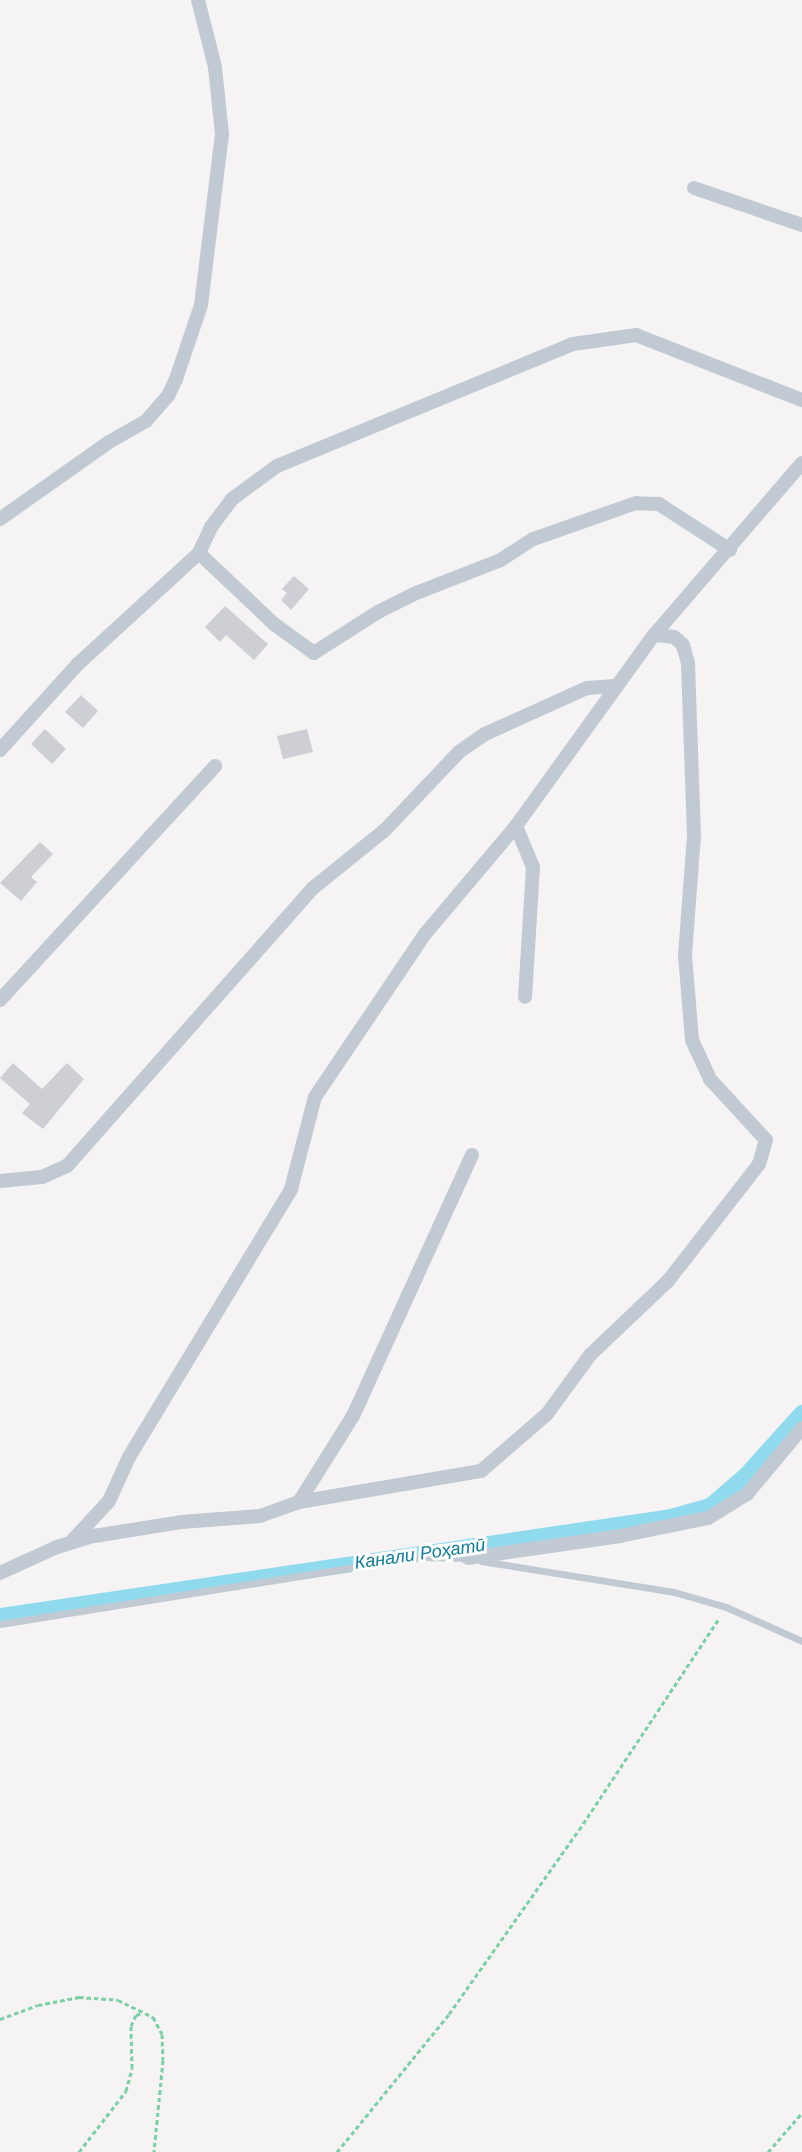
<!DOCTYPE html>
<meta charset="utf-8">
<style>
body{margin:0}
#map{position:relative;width:802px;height:2152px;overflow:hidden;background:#f5f3f3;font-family:Poppins,sans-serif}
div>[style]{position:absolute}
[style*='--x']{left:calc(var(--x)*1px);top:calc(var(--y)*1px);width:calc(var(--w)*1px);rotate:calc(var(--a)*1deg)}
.canal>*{height:16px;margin:-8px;padding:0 8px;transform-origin:8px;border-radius:8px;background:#90daee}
.building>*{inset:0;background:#cdcfd5}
.path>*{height:3px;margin-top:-1.5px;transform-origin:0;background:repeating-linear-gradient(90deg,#7ad0a6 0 4.5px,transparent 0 7.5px)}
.service>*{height:7px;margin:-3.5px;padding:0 3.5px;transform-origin:3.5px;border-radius:3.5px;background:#c1cad2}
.minor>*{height:14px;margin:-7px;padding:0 7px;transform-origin:7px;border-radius:7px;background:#c1cad2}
span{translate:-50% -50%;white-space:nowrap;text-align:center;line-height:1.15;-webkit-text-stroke:6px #fff;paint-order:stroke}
.water-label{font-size:18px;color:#0c7c9b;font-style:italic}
</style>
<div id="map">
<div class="canal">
<i style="--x:0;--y:1616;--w:678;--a:-8.39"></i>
<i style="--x:671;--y:1517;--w:41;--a:-15.8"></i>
<i style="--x:710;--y:1506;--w:48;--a:-40.7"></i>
<i style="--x:746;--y:1475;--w:84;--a:-47.9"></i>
</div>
<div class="building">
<i style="clip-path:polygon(294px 576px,309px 589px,291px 610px,281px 600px,287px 593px,282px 589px)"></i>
<i style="clip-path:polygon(225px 606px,268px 644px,254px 660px,226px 635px,220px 642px,205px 627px)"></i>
<i style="clip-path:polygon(81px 695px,98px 711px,83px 728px,65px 712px)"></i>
<i style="clip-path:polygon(45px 729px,66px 749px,52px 764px,31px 744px)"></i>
<i style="clip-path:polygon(307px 729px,313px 752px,283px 759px,277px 736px)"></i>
<i style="clip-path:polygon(40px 842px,53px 854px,31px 877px,37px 882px,21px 901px,0 883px)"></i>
<i style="clip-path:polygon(13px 1063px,42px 1089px,67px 1063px,84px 1079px,43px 1129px,22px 1113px,30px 1104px,0 1078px)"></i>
</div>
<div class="path">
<i style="--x:0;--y:2019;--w:40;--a:-20.2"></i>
<i style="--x:38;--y:2005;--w:42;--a:-11"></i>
<i style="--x:79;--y:1997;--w:39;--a:4"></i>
<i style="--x:118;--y:2000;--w:39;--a:26"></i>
<i style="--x:153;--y:2017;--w:19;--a:62"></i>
<i style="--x:162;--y:2034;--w:26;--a:88"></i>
<i style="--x:163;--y:2060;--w:92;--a:95.6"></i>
<i style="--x:79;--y:2152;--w:77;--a:-52.4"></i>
<i style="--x:126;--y:2091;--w:24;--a:-75"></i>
<i style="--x:132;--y:2068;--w:42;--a:-91.4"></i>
<i style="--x:131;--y:2026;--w:12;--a:-66"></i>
<i style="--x:136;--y:2015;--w:7;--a:-16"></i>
<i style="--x:337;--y:2152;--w:178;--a:-50.9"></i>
<i style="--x:449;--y:2014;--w:225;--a:-54.8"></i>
<i style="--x:579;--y:1830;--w:255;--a:-56.5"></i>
<i style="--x:768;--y:2152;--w:52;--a:-48.9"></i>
</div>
<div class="service">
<i style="--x:481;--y:1561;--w:195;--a:9.1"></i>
<i style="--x:674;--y:1592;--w:54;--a:16.1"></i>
<i style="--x:726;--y:1607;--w:83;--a:24.1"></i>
<i style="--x:0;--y:1624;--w:425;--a:-9.1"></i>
<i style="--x:420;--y:1557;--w:50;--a:1.1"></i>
</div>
<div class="minor">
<i style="--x:694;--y:188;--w:114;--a:18.9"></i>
<i style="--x:0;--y:519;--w:133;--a:-35.2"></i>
<i style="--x:109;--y:442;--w:43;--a:-29.6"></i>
<i style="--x:146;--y:421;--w:33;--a:-49"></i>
<i style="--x:168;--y:396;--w:19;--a:-65"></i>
<i style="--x:176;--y:379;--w:78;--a:-71.3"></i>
<i style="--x:201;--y:305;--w:172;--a:-83"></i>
<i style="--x:222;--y:134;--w:67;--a:-96"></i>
<i style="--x:215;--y:67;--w:69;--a:-104.2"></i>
<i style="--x:730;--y:550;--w:85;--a:-147.1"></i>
<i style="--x:659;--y:504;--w:23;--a:-178"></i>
<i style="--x:636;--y:503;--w:109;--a:160.7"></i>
<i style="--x:533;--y:539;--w:38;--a:147"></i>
<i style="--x:501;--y:560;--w:91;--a:158.8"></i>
<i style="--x:416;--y:593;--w:42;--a:153.4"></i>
<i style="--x:378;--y:612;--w:76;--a:147.4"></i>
<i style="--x:314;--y:653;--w:49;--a:-144.1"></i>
<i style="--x:274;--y:624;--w:103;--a:-136.6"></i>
<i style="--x:199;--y:553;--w:29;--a:-65"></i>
<i style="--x:211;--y:527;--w:35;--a:-53"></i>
<i style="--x:232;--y:499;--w:56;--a:-36.3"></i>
<i style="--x:277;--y:466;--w:320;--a:-22.4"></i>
<i style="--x:573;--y:344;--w:64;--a:-8.1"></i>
<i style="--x:636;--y:335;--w:178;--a:21.4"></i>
<i style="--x:0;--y:750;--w:116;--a:-47.8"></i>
<i style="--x:78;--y:664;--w:164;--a:-42.5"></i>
<i style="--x:516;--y:826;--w:44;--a:67.5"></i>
<i style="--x:533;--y:867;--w:130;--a:93.5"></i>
<i style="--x:0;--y:1000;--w:318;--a:-47.4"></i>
<i style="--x:0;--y:1181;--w:42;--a:-5.4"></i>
<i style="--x:42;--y:1177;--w:27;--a:-24"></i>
<i style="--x:67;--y:1166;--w:371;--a:-48.5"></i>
<i style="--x:313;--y:888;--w:92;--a:-38.9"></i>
<i style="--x:385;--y:830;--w:108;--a:-46.5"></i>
<i style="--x:459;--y:752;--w:32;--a:-35"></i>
<i style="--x:485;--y:734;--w:112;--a:-24.3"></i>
<i style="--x:587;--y:688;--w:28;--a:-4"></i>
<i style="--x:299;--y:1502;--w:102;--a:-57.9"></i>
<i style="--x:353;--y:1416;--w:287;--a:-65.5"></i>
<i style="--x:72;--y:1541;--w:54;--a:-47.2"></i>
<i style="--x:109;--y:1501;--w:48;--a:-65.6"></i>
<i style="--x:129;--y:1457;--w:313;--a:-58.8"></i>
<i style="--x:291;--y:1189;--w:95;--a:-75.4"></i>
<i style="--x:315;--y:1097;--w:197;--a:-56"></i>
<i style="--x:425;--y:934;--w:141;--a:-49.9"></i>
<i style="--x:516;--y:826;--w:236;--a:-54.2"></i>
<i style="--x:654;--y:635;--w:227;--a:-49.3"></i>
<i style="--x:468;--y:1558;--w:154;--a:-8.2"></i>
<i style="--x:620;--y:1536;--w:90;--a:-11.6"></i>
<i style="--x:708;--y:1518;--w:46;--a:-31.6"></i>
<i style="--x:747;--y:1494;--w:86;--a:-50.2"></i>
<i style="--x:0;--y:1573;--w:63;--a:-24.5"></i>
<i style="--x:57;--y:1547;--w:39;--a:-17"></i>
<i style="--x:94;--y:1536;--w:88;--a:-9.1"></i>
<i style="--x:181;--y:1522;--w:79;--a:-4.3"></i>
<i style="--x:260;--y:1516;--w:41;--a:-19.7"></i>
<i style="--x:299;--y:1502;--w:185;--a:-9.7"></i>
<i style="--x:481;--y:1471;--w:87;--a:-40.8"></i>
<i style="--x:547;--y:1414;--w:73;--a:-53.9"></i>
<i style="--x:590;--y:1355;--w:108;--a:-43.5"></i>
<i style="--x:668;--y:1281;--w:148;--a:-52.1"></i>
<i style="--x:759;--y:1164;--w:25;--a:-74"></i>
<i style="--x:766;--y:1140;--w:83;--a:-132.6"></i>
<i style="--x:710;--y:1079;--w:43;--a:-114.8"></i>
<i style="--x:692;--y:1040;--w:85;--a:-94.7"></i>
<i style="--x:685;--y:955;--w:119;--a:-85.7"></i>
<i style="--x:694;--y:836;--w:173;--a:-92"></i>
<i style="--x:688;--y:663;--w:19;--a:-106"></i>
<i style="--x:683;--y:645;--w:12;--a:-138"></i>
<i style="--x:674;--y:637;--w:20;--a:-174"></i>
</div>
<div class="water-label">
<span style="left:420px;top:1554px;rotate:-8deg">Канали Роҳатӣ</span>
</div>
</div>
